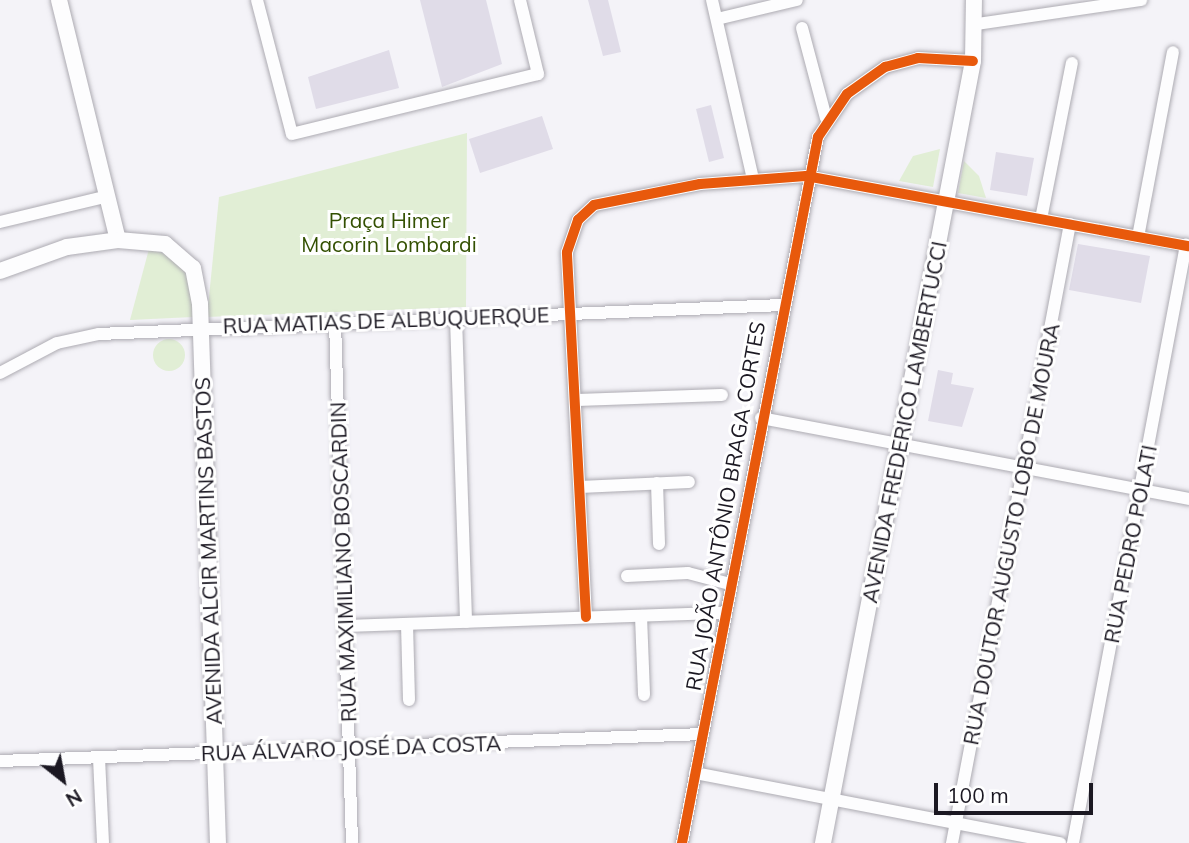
<!DOCTYPE html>
<meta charset="utf-8">
<style>
body{margin:0}
#map{position:relative;width:1189px;height:843px;overflow:hidden;background:#f4f3f8;font-family:Mulish,sans-serif}
div>[style]{position:absolute}
[style*='--x']{left:calc(var(--x)*1px);top:calc(var(--y)*1px);width:calc(var(--w)*1px);rotate:calc(var(--a)*1deg)}
.green>*{inset:0;background:#e1eed5}
.round{border-radius:50%}
.building>*{inset:0;background:#e0dce8}
.roads{filter:drop-shadow(0 0 2px #adabb2) drop-shadow(0 0 2px #adabb2)}
.street>*{height:12px;margin:-6px;padding:0 6px;transform-origin:6px;border-radius:6px;background:#fdfdfe}
.secondary>*{height:16px;margin:-8px;padding:0 8px;transform-origin:8px;border-radius:8px;background:#fdfdfe}
.cycleway>*{height:10px;margin:-5px;padding:0 5px;transform-origin:5px;border-radius:5px;background:#e8590c}
span{translate:-50% -50%;white-space:nowrap;text-align:center;line-height:1.15;-webkit-text-stroke:6px #fff;paint-order:stroke}
.park-label{font-size:21px;color:#335002}
.street-label{font-size:21px;color:#1b1822}
.north{position:absolute;left:28px;top:745px;width:70px;height:70px;-webkit-text-stroke:5px #fff;paint-order:stroke;rotate:149deg;font-size:19px;font-weight:700;line-height:28px;text-align:center;color:#1b1822}
.north::after{content:'';display:block;margin:auto;width:24px;height:32px;background:#1b1822;clip-path:polygon(50% 0,100% 100%,50% 72%,0 100%)}
.scale{position:absolute;left:934px;top:783px;width:159px;height:32px;box-sizing:border-box;border:4px solid #1b1822;border-top:0;padding-left:9px;font-size:21px;line-height:24px;white-space:nowrap;color:#1b1822;-webkit-text-stroke:5px #fff;paint-order:stroke}
</style>
<div id="map">
<div class="green">
<i style="clip-path:polygon(467px 133px,466px 307px,207px 317px,219px 197px)"></i>
<i style="clip-path:polygon(940px 149px,933px 187px,899px 181px,913px 156px)"></i>
<i style="clip-path:polygon(964px 161px,979px 176px,986px 198px,958px 193px)"></i>
<i style="clip-path:polygon(149px 249px,177px 257px,190px 277px,193px 317px,130px 320px)"></i>
<i class="round" style="left:153px;top:339px;width:32px;height:32px"></i>
</div>
<div class="building">
<i style="clip-path:polygon(420px 0,486px 0,502px 64px,442px 87px)"></i>
<i style="clip-path:polygon(588px 0,608px 0,621px 52px,603px 56px)"></i>
<i style="clip-path:polygon(389px 50px,399px 88px,316px 109px,308px 77px)"></i>
<i style="clip-path:polygon(711px 105px,724px 158px,709px 162px,696px 109px)"></i>
<i style="clip-path:polygon(542px 116px,553px 149px,480px 173px,469px 139px)"></i>
<i style="clip-path:polygon(996px 152px,1034px 158px,1027px 196px,990px 190px)"></i>
<i style="clip-path:polygon(1078px 244px,1150px 256px,1141px 303px,1069px 290px)"></i>
<i style="clip-path:polygon(938px 370px,953px 373px,951px 384px,974px 388px,962px 427px,928px 421px)"></i>
</div>
<div class="roads">
<div class="street">
<i style="--x:257;--y:0;--w:138;--a:75.4"></i>
<i style="--x:292;--y:134;--w:253;--a:-13.7"></i>
<i style="--x:538;--y:74;--w:76;--a:-103.7"></i>
<i style="--x:712;--y:0;--w:184;--a:77.1"></i>
<i style="--x:717;--y:19;--w:82;--a:-13.4"></i>
<i style="--x:977;--y:24;--w:166;--a:-8.3"></i>
<i style="--x:802;--y:28;--w:93;--a:75.1"></i>
<i style="--x:1041;--y:219;--w:159;--a:-78.8"></i>
<i style="--x:0;--y:222;--w:111;--a:-13.5"></i>
<i style="--x:1138;--y:237;--w:188;--a:-79.3"></i>
<i style="--x:456;--y:318;--w:304;--a:88.1"></i>
<i style="--x:335;--y:322;--w:521;--a:88.13"></i>
<i style="--x:0;--y:373;--w:64;--a:-27.8"></i>
<i style="--x:57;--y:343;--w:43;--a:-12.1"></i>
<i style="--x:99;--y:334;--w:684;--a:-2.43"></i>
<i style="--x:576;--y:400;--w:146;--a:-2"></i>
<i style="--x:761;--y:418;--w:436;--a:10.7"></i>
<i style="--x:657;--y:483;--w:61;--a:88.1"></i>
<i style="--x:580;--y:487;--w:109;--a:-2.6"></i>
<i style="--x:627;--y:576;--w:61;--a:-2.8"></i>
<i style="--x:688;--y:573;--w:43;--a:14.7"></i>
<i style="--x:641;--y:616;--w:79;--a:87.8"></i>
<i style="--x:586;--y:617;--w:365;--a:-93"></i>
<i style="--x:567;--y:252;--w:34;--a:-71"></i>
<i style="--x:578;--y:220;--w:22;--a:-43"></i>
<i style="--x:594;--y:205;--w:108;--a:-11.2"></i>
<i style="--x:700;--y:184;--w:106;--a:-4.3"></i>
<i style="--x:806;--y:176;--w:389;--a:10.4"></i>
<i style="--x:407;--y:624;--w:76;--a:88.5"></i>
<i style="--x:345;--y:626;--w:380;--a:-2"></i>
<i style="--x:99;--y:758;--w:85;--a:87.3"></i>
<i style="--x:0;--y:761;--w:703;--a:-2.2"></i>
<i style="--x:695;--y:773;--w:372;--a:10.9"></i>
<i style="--x:682;--y:843;--w:719;--a:-79.1"></i>
<i style="--x:818;--y:137;--w:52;--a:-56"></i>
<i style="--x:847;--y:94;--w:47;--a:-35.4"></i>
<i style="--x:885;--y:67;--w:34;--a:-15"></i>
<i style="--x:918;--y:58;--w:55;--a:3.1"></i>
<i style="--x:952;--y:843;--w:630;--a:-79.21"></i>
<i style="--x:1073;--y:843;--w:609;--a:-79.3"></i>
</div>
<div class="secondary">
<i style="--x:59;--y:0;--w:247;--a:76.2"></i>
<i style="--x:0;--y:271;--w:71;--a:-19.7"></i>
<i style="--x:67;--y:247;--w:51;--a:-7.8"></i>
<i style="--x:118;--y:240;--w:47;--a:4.9"></i>
<i style="--x:165;--y:244;--w:37;--a:41"></i>
<i style="--x:193;--y:268;--w:37;--a:79"></i>
<i style="--x:200;--y:304;--w:539;--a:88.09"></i>
<i style="--x:823;--y:843;--w:796;--a:-79.14"></i>
<i style="--x:973;--y:61;--w:61;--a:-89.1"></i>
</div>
</div>
<div class="cycleway">
<i style="--x:586;--y:617;--w:365;--a:-93"></i>
<i style="--x:567;--y:252;--w:34;--a:-71"></i>
<i style="--x:578;--y:220;--w:22;--a:-43"></i>
<i style="--x:594;--y:205;--w:108;--a:-11.2"></i>
<i style="--x:700;--y:184;--w:106;--a:-4.3"></i>
<i style="--x:806;--y:176;--w:389;--a:10.4"></i>
<i style="--x:682;--y:843;--w:719;--a:-79.1"></i>
<i style="--x:818;--y:137;--w:52;--a:-56"></i>
<i style="--x:847;--y:94;--w:47;--a:-35.4"></i>
<i style="--x:885;--y:67;--w:34;--a:-15"></i>
<i style="--x:918;--y:58;--w:55;--a:3.1"></i>
</div>
<div class="park-label">
<span style="left:389px;top:232px">Praça Himer<br>Macorin Lombardi</span>
</div>
<div class="street-label">
<span style="left:386px;top:320px;rotate:-2deg">RUA MATIAS DE ALBUQUERQUE</span>
<span style="left:904px;top:422px;rotate:-79deg">AVENIDA FREDERICO LAMBERTUCCI</span>
<span style="left:725px;top:506px;rotate:-80deg">RUA JOÃO ANTÔNIO BRAGA CORTES</span>
<span style="left:1011px;top:534px;rotate:-79deg">RUA DOUTOR AUGUSTO LOBO DE MOURA</span>
<span style="left:1130px;top:544px;rotate:-79deg">RUA PEDRO POLATI</span>
<span style="left:208px;top:551px;rotate:-92deg">AVENIDA ALCIR MARTINS BASTOS</span>
<span style="left:343px;top:562px;rotate:-92deg">RUA MAXIMILIANO BOSCARDIN</span>
<span style="left:351px;top:748px;rotate:-2deg">RUA ÁLVARO JOSÉ DA COSTA</span>
</div>
<div class="north">N</div>
<div class="scale">100 m</div>
</div>
